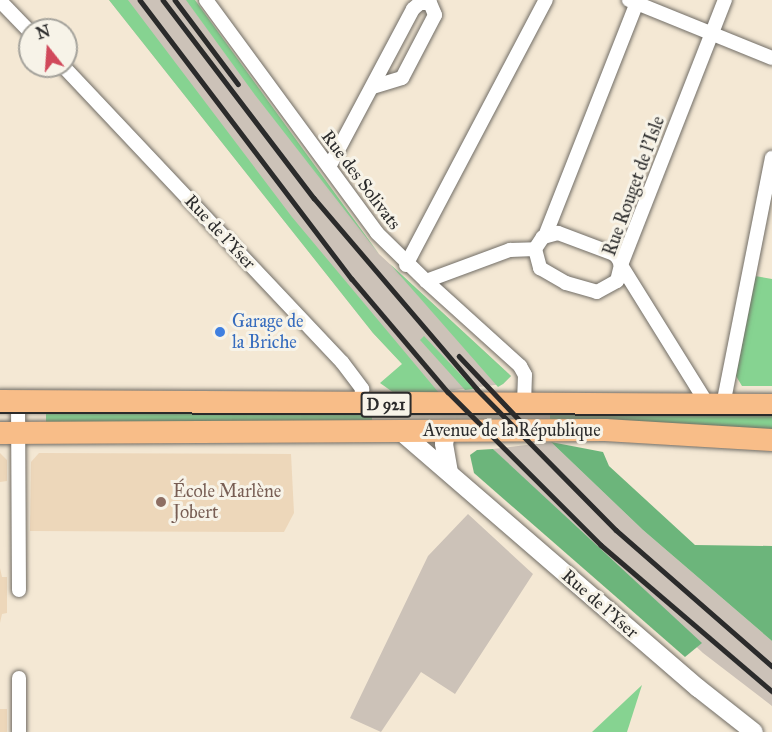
<!DOCTYPE html>
<meta charset="utf-8">
<style>
body{margin:0}
#map{position:relative;width:772px;height:732px;overflow:hidden;background:#f4e8d4;font-family:"IM FELL Great Primer",serif}
div>[style]{position:absolute}
[style*='--x']{left:calc(var(--x)*1px);top:calc(var(--y)*1px);width:calc(var(--w)*1px);rotate:calc(var(--a)*1deg)}
.built>*{inset:0;background:#edd7ba}
.industrial>*{inset:0;background:#ccc2b8}
.green>*{inset:0;background:#86d391}
.forest>*{inset:0;background:#6cb57b}
.roads{filter:drop-shadow(0 0 2px #716d66) drop-shadow(0 0 2px #716d66)}
.minor>*{height:14px;margin:-7px;padding:0 7px;transform-origin:7px;border-radius:7px;background:#fff}
.tertiary>*{height:18px;margin:-9px;padding:0 9px;transform-origin:9px;border-radius:9px;background:#fff}
.primary>*{height:22px;margin:-11px;padding:0 11px;transform-origin:11px;border-radius:11px;background:#f8bd88}
.tram>*{height:1.5px;margin:-0.75px;padding:0 0.75px;transform-origin:0.75px;border-radius:0.75px;background:#2b2b2b}
.rail>*{height:4.5px;margin:-2.25px;padding:0 2.25px;transform-origin:2.25px;border-radius:2.25px;background:#2b2b2b}
.dots>*{width:16px;height:16px;translate:-50% -50%;box-sizing:border-box;border:3px solid #f7f3e8;border-radius:50%}
span{translate:-50% -50%;white-space:nowrap;text-align:center;line-height:1.15;-webkit-text-stroke:6px #f7f3e8;paint-order:stroke}
.shield-label span{padding:2px 4px;background:#f7f3e8;border:2px solid;border-radius:4px;-webkit-text-stroke-width:0}
.shield-label{font-size:16px;color:#2b2b2b;font-weight:700}
.street-label{font-size:18px;color:#2b2b2b}
.shop-label{font-size:18px;color:#366cbe}
.left{translate:0 -50%;text-align:left}
.education-label{font-size:18px;color:#785e54}
.north{position:absolute;left:18px;top:18px;width:60px;height:60px;box-sizing:border-box;background:#f7f3e8;border:2px solid #a5a39c;border-radius:50%;rotate:343deg;font-size:16px;font-weight:700;line-height:24px;text-align:center;color:#2b2b2b}
.north::after{content:'';display:block;margin:auto;width:21px;height:27px;background:#d1495b;clip-path:polygon(50% 0,100% 100%,50% 72%,0 100%)}
</style>
<div id="map">
<div class="built">
<i style="clip-path:polygon(0 453px,7px 460px,7px 481px,0 482px,0 568px,2px 577px,7px 577px,7px 613px,2px 614px,0 623px,0 709px,7px 709px,7px 732px,0 732px)"></i>
<i style="clip-path:polygon(39px 453px,291px 454px,294px 513px,284px 532px,30px 531px,31px 462px)"></i>
</div>
<div class="industrial">
<i style="clip-path:polygon(109px 0,192px 0,379px 254px,511px 376px,503px 384px,430px 393px,373px 333px)"></i>
<i style="clip-path:polygon(551px 442px,643px 530px,772px 641px,772px 706px,703px 653px,591px 549px,493px 449px)"></i>
<i style="clip-path:polygon(468px 514px,533px 574px,455px 694px,421px 672px,381px 732px,350px 718px,428px 556px)"></i>
</div>
<div class="green">
<i style="clip-path:polygon(109px 0,128px 0,292px 217px,439px 393px,394px 393px,380px 383px,402px 364px,373px 333px)"></i>
<i style="clip-path:polygon(186px 0,195px 0,379px 254px,255px 95px)"></i>
<i style="clip-path:polygon(390px 264px,511px 376px,503px 384px,498px 387px)"></i>
<i style="clip-path:polygon(755px 276px,772px 279px,772px 386px,742px 386px,736px 376px)"></i>
<i style="clip-path:polygon(424px 336px,474px 389px,465px 390px,420px 340px)"></i>
<i style="clip-path:polygon(46px 406px,372px 410px,372px 425px,46px 427px)"></i>
<i style="clip-path:polygon(550px 411px,772px 411px,772px 434px,550px 425px)"></i>
<i style="clip-path:polygon(642px 685px,627px 732px,592px 732px)"></i>
</div>
<div class="forest">
<i style="clip-path:polygon(551px 442px,603px 452px,609px 466px,695px 545px,772px 546px,772px 641px,643px 530px)"></i>
<i style="clip-path:polygon(493px 449px,702px 643px,685px 657px,474px 473px,470px 455px,477px 450px)"></i>
</div>
<div class="roads">
<div class="minor">
<i style="--x:206;--y:0;--w:289;--a:53.7"></i>
<i style="--x:377;--y:233;--w:69;--a:44.4"></i>
<i style="--x:426;--y:281;--w:90;--a:-20.3"></i>
<i style="--x:510;--y:250;--w:25;--a:-2"></i>
<i style="--x:629;--y:0;--w:154;--a:22.1"></i>
<i style="--x:0;--y:1;--w:43;--a:45.9"></i>
<i style="--x:63;--y:66;--w:407;--a:46.7"></i>
<i style="--x:342;--y:362;--w:34;--a:53"></i>
<i style="--x:362;--y:389;--w:16;--a:94"></i>
<i style="--x:329;--y:167;--w:179;--a:-62"></i>
<i style="--x:413;--y:9;--w:9;--a:-41"></i>
<i style="--x:420;--y:3;--w:10;--a:0"></i>
<i style="--x:430;--y:3;--w:13;--a:67"></i>
<i style="--x:435;--y:15;--w:71;--a:117.6"></i>
<i style="--x:402;--y:78;--w:30;--a:163"></i>
<i style="--x:545;--y:236;--w:254;--a:-68.5"></i>
<i style="--x:406;--y:265;--w:300;--a:-62.2"></i>
<i style="--x:426;--y:281;--w:127;--a:42.1"></i>
<i style="--x:520;--y:366;--w:10;--a:61"></i>
<i style="--x:525;--y:375;--w:31;--a:92"></i>
<i style="--x:18;--y:401;--w:189;--a:89.7"></i>
<i style="--x:708;--y:405;--w:165;--a:-121.9"></i>
<i style="--x:621;--y:265;--w:8;--a:-113"></i>
<i style="--x:618;--y:258;--w:6;--a:-135"></i>
<i style="--x:614;--y:254;--w:60;--a:-159.4"></i>
<i style="--x:558;--y:233;--w:16;--a:165"></i>
<i style="--x:543;--y:237;--w:14;--a:124"></i>
<i style="--x:535;--y:249;--w:20;--a:75"></i>
<i style="--x:540;--y:268;--w:30;--a:30"></i>
<i style="--x:566;--y:283;--w:32;--a:16"></i>
<i style="--x:597;--y:292;--w:23;--a:-29"></i>
<i style="--x:617;--y:281;--w:16;--a:-76"></i>
<i style="--x:621;--y:265;--w:285;--a:-68.6"></i>
<i style="--x:723;--y:405;--w:252;--a:-78.8"></i>
<i style="--x:19;--y:678;--w:54;--a:90"></i>
</div>
<div class="tertiary">
<i style="--x:399;--y:430;--w:395;--a:40.8"></i>
<i style="--x:698;--y:688;--w:71;--a:38.2"></i>
<i style="--x:447;--y:430;--w:14;--a:102"></i>
<i style="--x:444;--y:444;--w:29;--a:80"></i>
</div>
<div class="primary">
<i style="--x:0;--y:401;--w:772;--a:0.3"></i>
<i style="--x:0;--y:433;--w:605;--a:-0.28"></i>
<i style="--x:605;--y:430;--w:167;--a:3.4"></i>
</div>
</div>
<div class="tram">
<i style="--x:0;--y:413;--w:772;--a:0.15"></i>
</div>
<div class="rail">
<i style="--x:140;--y:0;--w:350;--a:52.8"></i>
<i style="--x:352;--y:279;--w:148;--a:49.7"></i>
<i style="--x:448;--y:392;--w:216;--a:45"></i>
<i style="--x:601;--y:545;--w:225;--a:40.5"></i>
<i style="--x:163;--y:0;--w:249;--a:52.7"></i>
<i style="--x:314;--y:198;--w:251;--a:49.5"></i>
<i style="--x:477;--y:389;--w:198;--a:45.4"></i>
<i style="--x:616;--y:530;--w:207;--a:41.1"></i>
<i style="--x:175;--y:0;--w:105;--a:53.1"></i>
<i style="--x:459;--y:356;--w:99;--a:46.6"></i>
</div>
<div class="dots">
<i style="left:220px;top:332px;background:#3f7fe0"></i>
<i style="left:161px;top:502px;background:#8d6e63"></i>
</div>
<div class="shield-label">
<span style="left:386px;top:405px">D 921</span>
</div>
<div class="street-label">
<span style="left:361px;top:180px;rotate:53deg">Rue des Solivats</span>
<span style="left:634px;top:186px;rotate:-70deg">Rue Rouget de l'Isle</span>
<span style="left:220px;top:232px;rotate:47deg">Rue de l'Yser</span>
<span style="left:512px;top:430px">Avenue de la République</span>
<span style="left:600px;top:604px;rotate:41deg">Rue de l'Yser</span>
</div>
<div class="shop-label">
<span class="left" style="left:232px;top:332px">Garage de<br>la Briche</span>
</div>
<div class="education-label">
<span class="left" style="left:173px;top:502px">École Marlène<br>Jobert</span>
</div>
<div class="north">N</div>
</div>
